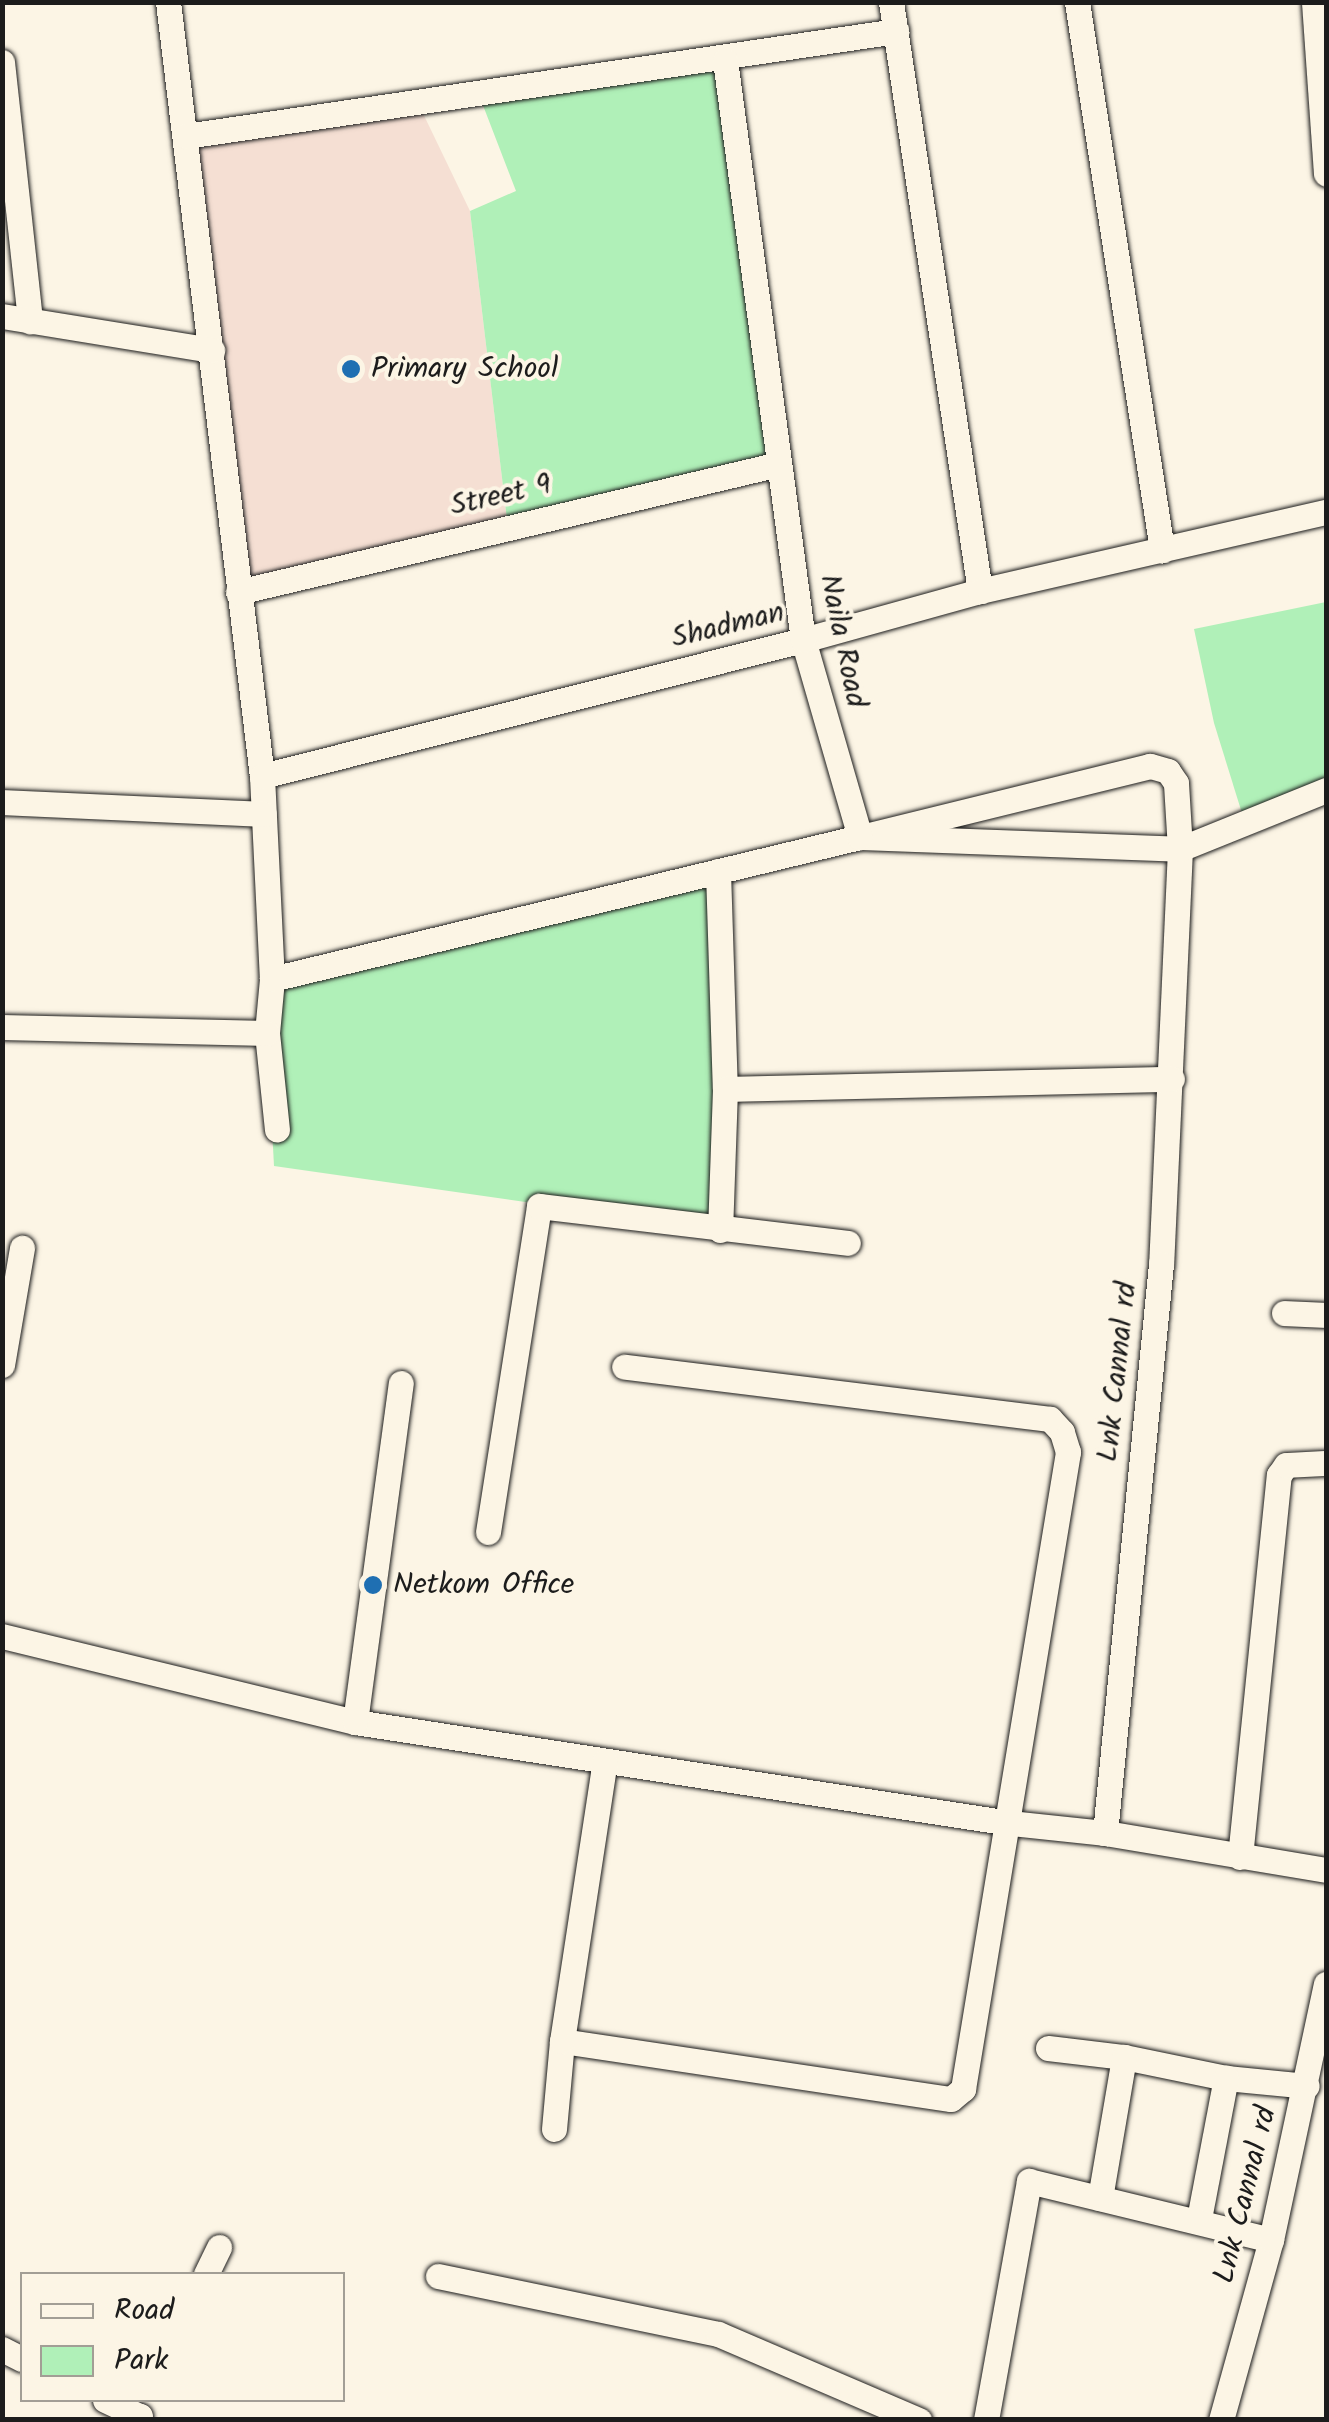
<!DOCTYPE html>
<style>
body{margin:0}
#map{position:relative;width:1329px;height:2422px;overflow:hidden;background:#fcf5e5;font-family:Kalam,sans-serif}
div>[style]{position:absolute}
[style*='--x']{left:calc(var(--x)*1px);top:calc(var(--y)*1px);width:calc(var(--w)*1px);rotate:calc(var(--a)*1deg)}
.built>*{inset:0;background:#f5dfd3}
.green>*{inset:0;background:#b0f0b8}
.roads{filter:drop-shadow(0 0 2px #1c1c1c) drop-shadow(0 0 2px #1c1c1c)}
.minor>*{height:25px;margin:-12.5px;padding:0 12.5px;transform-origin:12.5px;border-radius:12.5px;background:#fcf5e5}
.dots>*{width:28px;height:28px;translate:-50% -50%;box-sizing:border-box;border:5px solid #fcf5e5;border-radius:50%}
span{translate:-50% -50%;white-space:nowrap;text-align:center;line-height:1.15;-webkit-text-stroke:8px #fcf5e5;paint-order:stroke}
.poi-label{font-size:30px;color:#1c1c1c}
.left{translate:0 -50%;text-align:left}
.street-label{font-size:30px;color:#1c1c1c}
.frame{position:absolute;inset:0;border:5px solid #1c1c1c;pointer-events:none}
.legend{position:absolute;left:20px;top:2272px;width:325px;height:130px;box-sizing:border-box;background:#fcf5e5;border:2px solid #a29e95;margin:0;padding:12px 18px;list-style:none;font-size:30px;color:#1c1c1c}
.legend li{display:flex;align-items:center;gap:20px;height:50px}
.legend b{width:50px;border:2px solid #a29e95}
</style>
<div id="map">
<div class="built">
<i style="clip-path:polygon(418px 103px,470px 211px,508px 528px,238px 592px,186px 136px)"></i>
</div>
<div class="green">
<i style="clip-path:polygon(725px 60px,779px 464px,508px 528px,470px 211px,516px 191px,479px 95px)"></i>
<i style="clip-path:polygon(1326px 602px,1326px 794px,1245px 823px,1214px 723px,1194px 629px)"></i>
<i style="clip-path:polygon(718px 871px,720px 1230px,274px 1166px,267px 1033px,272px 979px)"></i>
</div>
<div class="roads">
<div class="minor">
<i style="--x:168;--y:2;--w:780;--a:83.08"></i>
<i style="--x:262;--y:776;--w:203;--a:87.2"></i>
<i style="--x:272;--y:979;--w:54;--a:95.3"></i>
<i style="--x:267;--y:1033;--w:97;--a:84.1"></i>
<i style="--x:891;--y:2;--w:596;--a:81.41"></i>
<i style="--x:1077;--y:2;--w:555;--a:81.18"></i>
<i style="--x:1314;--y:2;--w:172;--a:86"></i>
<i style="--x:2;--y:62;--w:261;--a:83.8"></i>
<i style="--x:186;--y:136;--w:718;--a:-8.41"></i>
<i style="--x:2;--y:316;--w:213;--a:9.2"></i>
<i style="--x:238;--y:592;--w:556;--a:-13.31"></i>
<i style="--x:262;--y:776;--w:558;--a:-14.11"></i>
<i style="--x:803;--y:640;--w:184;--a:-15.5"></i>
<i style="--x:980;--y:591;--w:355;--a:-12.9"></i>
<i style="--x:1326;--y:790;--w:157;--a:158"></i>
<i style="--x:1180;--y:849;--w:415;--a:92.6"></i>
<i style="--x:1161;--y:1264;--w:572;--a:95.62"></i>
<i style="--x:1105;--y:1833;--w:224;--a:9.5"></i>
<i style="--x:2;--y:802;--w:262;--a:2.6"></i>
<i style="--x:718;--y:871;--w:218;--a:88.2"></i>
<i style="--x:725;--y:1089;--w:141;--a:92"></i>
<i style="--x:272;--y:979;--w:605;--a:-13.58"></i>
<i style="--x:860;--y:837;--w:320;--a:2.1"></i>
<i style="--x:1180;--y:849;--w:66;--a:-93.5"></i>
<i style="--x:1176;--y:783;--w:14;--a:-124"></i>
<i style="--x:1168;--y:771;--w:19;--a:-164"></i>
<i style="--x:1150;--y:766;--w:299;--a:166.2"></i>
<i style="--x:860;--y:837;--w:205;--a:-106.1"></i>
<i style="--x:803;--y:640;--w:585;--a:-97.66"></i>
<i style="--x:2;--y:1027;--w:265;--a:1.3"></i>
<i style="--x:725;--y:1089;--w:447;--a:-1.3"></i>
<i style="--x:1284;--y:1313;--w:42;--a:2.7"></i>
<i style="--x:2;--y:1365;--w:119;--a:-80.3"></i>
<i style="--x:488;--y:1532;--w:330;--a:-81.1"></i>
<i style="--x:539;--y:1206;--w:311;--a:6.8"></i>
<i style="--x:2;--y:1636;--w:363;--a:13.7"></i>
<i style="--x:355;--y:1722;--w:663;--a:8.77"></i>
<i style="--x:1010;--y:1823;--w:96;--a:6"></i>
<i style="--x:355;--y:1722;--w:342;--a:-82.3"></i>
<i style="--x:1240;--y:1857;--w:384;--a:-84.2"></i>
<i style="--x:1279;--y:1475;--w:12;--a:-55"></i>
<i style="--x:1286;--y:1465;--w:40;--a:-2.9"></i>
<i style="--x:562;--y:2041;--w:393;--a:8.5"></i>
<i style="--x:951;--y:2099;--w:16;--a:-40"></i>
<i style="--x:963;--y:2089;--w:646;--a:-80.64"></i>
<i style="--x:1068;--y:1452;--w:21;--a:-107"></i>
<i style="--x:1062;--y:1432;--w:18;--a:-133"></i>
<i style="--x:1050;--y:1419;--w:429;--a:-173"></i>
<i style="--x:1048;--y:2048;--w:77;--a:6.8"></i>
<i style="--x:1124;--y:2057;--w:104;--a:11.6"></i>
<i style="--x:1226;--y:2078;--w:81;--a:5.6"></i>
<i style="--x:554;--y:2129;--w:88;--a:-84.8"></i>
<i style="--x:562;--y:2041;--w:283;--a:-81.3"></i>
<i style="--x:1100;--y:2198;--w:143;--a:-80.3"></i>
<i style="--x:1199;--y:2219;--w:144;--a:-79.2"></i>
<i style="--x:206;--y:2274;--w:30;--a:-64"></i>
<i style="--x:438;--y:2276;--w:286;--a:11.7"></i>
<i style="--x:718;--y:2334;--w:219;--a:23.2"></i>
<i style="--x:2;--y:2349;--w:22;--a:27"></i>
<i style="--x:105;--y:2400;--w:38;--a:25"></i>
<i style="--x:140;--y:2416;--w:4;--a:117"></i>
<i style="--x:986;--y:2420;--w:243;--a:-79.8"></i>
<i style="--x:1029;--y:2181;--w:249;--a:13.7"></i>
<i style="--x:1221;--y:2420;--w:187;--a:-74.5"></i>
<i style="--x:1271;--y:2240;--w:262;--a:-77.9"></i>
</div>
</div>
<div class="dots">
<i style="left:351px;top:369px;background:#1f6fb2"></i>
<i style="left:373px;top:1585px;background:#1f6fb2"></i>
</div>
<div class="poi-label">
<span class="left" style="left:371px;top:369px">Primary School</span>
<span class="left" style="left:393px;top:1585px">Netkom Office</span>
</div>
<div class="street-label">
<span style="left:501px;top:496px;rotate:-13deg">Street 9</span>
<span style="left:728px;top:626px;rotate:-14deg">Shadman</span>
<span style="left:842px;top:641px;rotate:78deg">Naila Road</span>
<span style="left:1118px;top:1372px;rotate:-84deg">Lnk Cannal rd</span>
<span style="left:1246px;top:2195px;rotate:-76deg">Lnk Cannal rd</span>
</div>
<div class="frame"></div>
<ul class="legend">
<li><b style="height:12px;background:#fcf5e5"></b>Road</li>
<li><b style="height:28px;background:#b0f0b8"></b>Park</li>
</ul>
</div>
